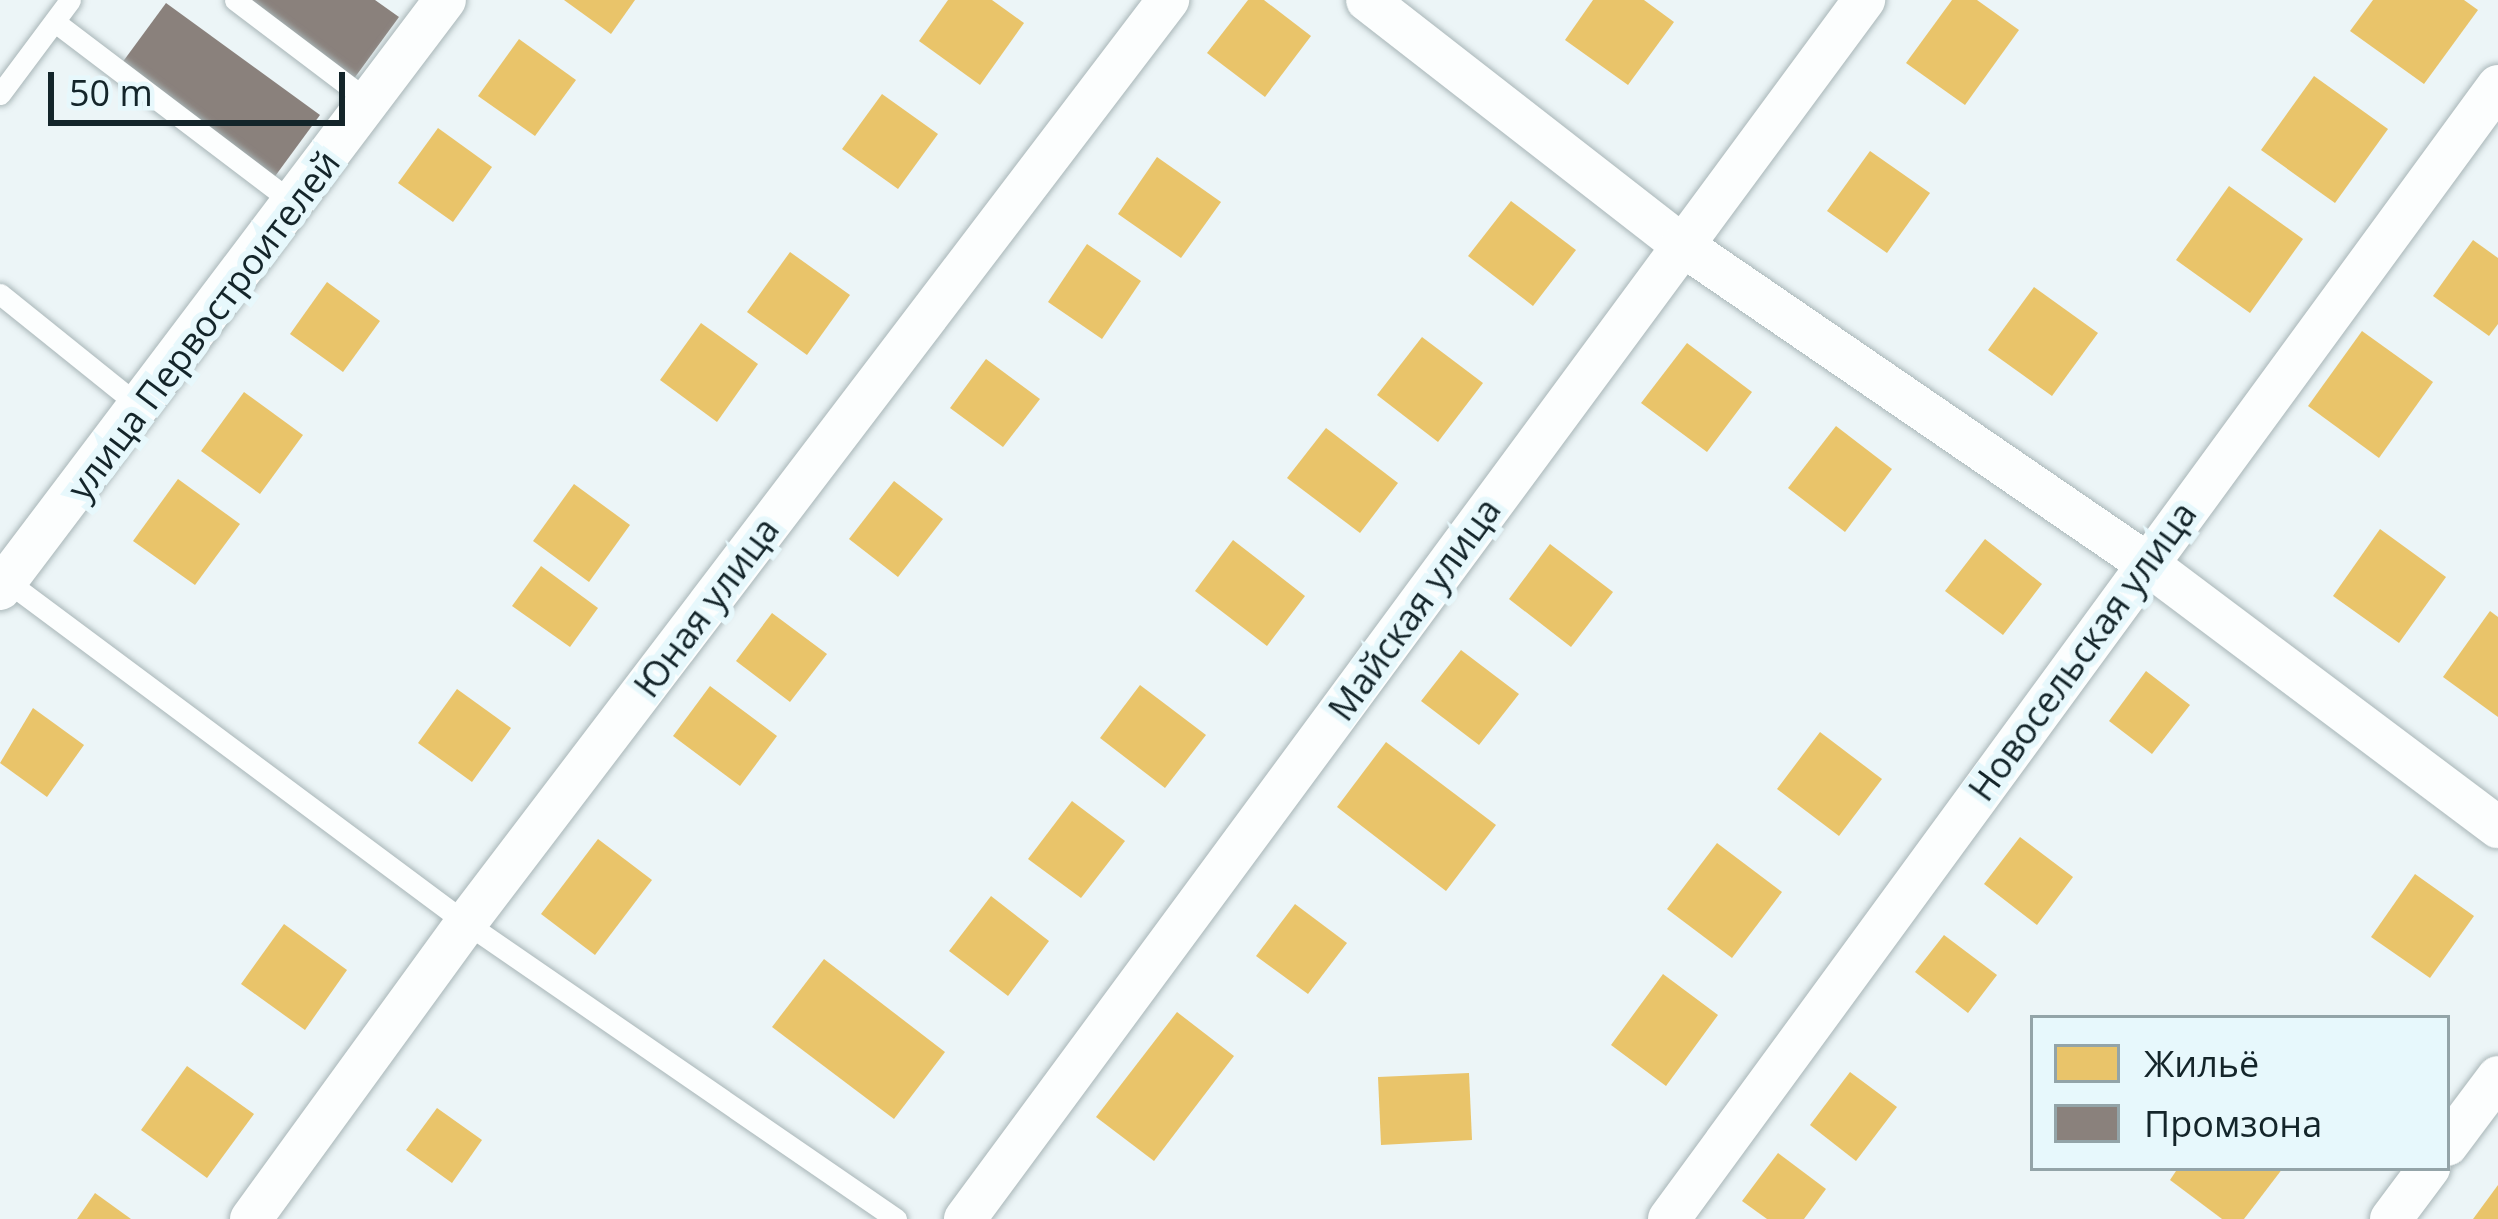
<!DOCTYPE html>
<meta charset="utf-8">
<style>
body{margin:0}
#map{position:relative;width:2498px;height:1219px;overflow:hidden;background:#ecf5f7;font-family:"Open Sans",sans-serif}
div>[style]{position:absolute}
[style*='--x']{left:calc(var(--x)*1px);top:calc(var(--y)*1px);width:calc(var(--w)*1px);rotate:calc(var(--a)*1deg)}
.homes>*{inset:0;background:#e9c46a}
.industry>*{inset:0;background:#8a817c}
.roads{filter:drop-shadow(0 0 3px #a9b6b8) drop-shadow(0 0 3px #a9b6b8)}
.lane>*{height:21px;margin:-10.5px;padding:0 10.5px;transform-origin:10.5px;border-radius:10.5px;background:#fcfefe}
.street>*{height:42px;margin:-21px;padding:0 21px;transform-origin:21px;border-radius:21px;background:#fcfefe}
span{translate:-50% -50%;white-space:nowrap;text-align:center;line-height:1.15;-webkit-text-stroke:12px #e7f8fc;paint-order:stroke}
.street-label{font-size:36px;color:#14252a}
.legend{position:absolute;left:2030px;top:1015px;width:420px;height:156px;box-sizing:border-box;background:#e7f8fc;border:3px solid #93a4a8;margin:0;padding:15px 21px;list-style:none;font-size:36px;color:#14252a}
.legend li{display:flex;align-items:center;gap:24px;height:60px}
.legend b{width:60px;border:3px solid #93a4a8}
.scale{position:absolute;left:48px;top:72px;width:297px;height:54px;box-sizing:border-box;border:6px solid #14252a;border-top:0;padding-left:15px;font-size:36px;line-height:42px;white-space:nowrap;color:#14252a;-webkit-text-stroke:9px #e7f8fc;paint-order:stroke}
</style>
<div id="map">
<div class="homes">
<i style="clip-path:polygon(564px 0,635px 0,611px 34px)"></i>
<i style="clip-path:polygon(948px 0,992px 0,1024px 23px,980px 85px,919px 41px)"></i>
<i style="clip-path:polygon(1248px 0,1264px 0,1311px 36px,1265px 97px,1207px 53px)"></i>
<i style="clip-path:polygon(1593px 0,1644px 0,1674px 22px,1628px 85px,1565px 40px)"></i>
<i style="clip-path:polygon(1952px 0,1977px 0,2019px 30px,1965px 105px,1906px 63px)"></i>
<i style="clip-path:polygon(2373px 0,2464px 0,2478px 10px,2424px 84px,2350px 31px)"></i>
<i style="clip-path:polygon(519px 39px,576px 80px,535px 136px,478px 96px)"></i>
<i style="clip-path:polygon(2314px 76px,2388px 129px,2335px 203px,2261px 150px)"></i>
<i style="clip-path:polygon(882px 94px,938px 134px,898px 189px,842px 149px)"></i>
<i style="clip-path:polygon(438px 128px,492px 167px,453px 222px,398px 183px)"></i>
<i style="clip-path:polygon(1870px 151px,1930px 193px,1887px 253px,1827px 211px)"></i>
<i style="clip-path:polygon(1157px 157px,1221px 202px,1181px 258px,1118px 214px)"></i>
<i style="clip-path:polygon(2229px 186px,2303px 239px,2250px 313px,2176px 260px)"></i>
<i style="clip-path:polygon(1511px 201px,1576px 250px,1533px 306px,1468px 256px)"></i>
<i style="clip-path:polygon(2473px 240px,2498px 258px,2498px 324px,2489px 336px,2433px 296px)"></i>
<i style="clip-path:polygon(1087px 244px,1141px 281px,1102px 339px,1048px 302px)"></i>
<i style="clip-path:polygon(790px 252px,850px 295px,807px 355px,747px 312px)"></i>
<i style="clip-path:polygon(327px 282px,380px 321px,343px 372px,290px 334px)"></i>
<i style="clip-path:polygon(2034px 287px,2098px 333px,2052px 396px,1988px 350px)"></i>
<i style="clip-path:polygon(701px 323px,758px 364px,717px 422px,660px 380px)"></i>
<i style="clip-path:polygon(2362px 331px,2433px 382px,2379px 458px,2308px 406px)"></i>
<i style="clip-path:polygon(1422px 337px,1483px 383px,1438px 442px,1377px 395px)"></i>
<i style="clip-path:polygon(1687px 343px,1752px 392px,1707px 452px,1641px 403px)"></i>
<i style="clip-path:polygon(986px 359px,1040px 399px,1003px 447px,950px 408px)"></i>
<i style="clip-path:polygon(244px 392px,303px 435px,260px 494px,201px 451px)"></i>
<i style="clip-path:polygon(1836px 426px,1892px 469px,1845px 532px,1788px 488px)"></i>
<i style="clip-path:polygon(1326px 428px,1398px 483px,1360px 533px,1287px 478px)"></i>
<i style="clip-path:polygon(178px 479px,240px 524px,195px 585px,133px 541px)"></i>
<i style="clip-path:polygon(894px 481px,943px 519px,898px 577px,849px 539px)"></i>
<i style="clip-path:polygon(574px 484px,630px 525px,589px 582px,533px 541px)"></i>
<i style="clip-path:polygon(2380px 529px,2446px 577px,2399px 643px,2333px 596px)"></i>
<i style="clip-path:polygon(1985px 539px,2042px 584px,2003px 635px,1945px 591px)"></i>
<i style="clip-path:polygon(1233px 540px,1305px 596px,1267px 646px,1195px 591px)"></i>
<i style="clip-path:polygon(1550px 544px,1613px 592px,1571px 647px,1509px 599px)"></i>
<i style="clip-path:polygon(541px 566px,598px 608px,570px 647px,512px 606px)"></i>
<i style="clip-path:polygon(2490px 611px,2498px 617px,2498px 717px,2443px 677px)"></i>
<i style="clip-path:polygon(772px 613px,827px 654px,790px 702px,736px 661px)"></i>
<i style="clip-path:polygon(1461px 650px,1519px 694px,1479px 745px,1421px 701px)"></i>
<i style="clip-path:polygon(2146px 671px,2190px 705px,2152px 754px,2109px 721px)"></i>
<i style="clip-path:polygon(1140px 685px,1206px 735px,1165px 788px,1100px 738px)"></i>
<i style="clip-path:polygon(710px 686px,777px 736px,740px 786px,673px 736px)"></i>
<i style="clip-path:polygon(457px 689px,511px 728px,472px 782px,418px 743px)"></i>
<i style="clip-path:polygon(33px 708px,84px 745px,47px 797px,0 763px)"></i>
<i style="clip-path:polygon(1820px 732px,1882px 779px,1839px 836px,1777px 789px)"></i>
<i style="clip-path:polygon(1386px 742px,1496px 825px,1446px 891px,1337px 807px)"></i>
<i style="clip-path:polygon(1072px 801px,1125px 841px,1081px 898px,1028px 859px)"></i>
<i style="clip-path:polygon(2020px 837px,2073px 877px,2037px 925px,1984px 884px)"></i>
<i style="clip-path:polygon(598px 839px,652px 880px,595px 955px,541px 914px)"></i>
<i style="clip-path:polygon(1717px 843px,1782px 892px,1732px 958px,1667px 909px)"></i>
<i style="clip-path:polygon(2415px 874px,2474px 916px,2430px 978px,2371px 937px)"></i>
<i style="clip-path:polygon(991px 896px,1049px 941px,1008px 996px,949px 951px)"></i>
<i style="clip-path:polygon(1295px 904px,1347px 943px,1308px 994px,1256px 956px)"></i>
<i style="clip-path:polygon(284px 924px,347px 970px,305px 1030px,241px 984px)"></i>
<i style="clip-path:polygon(1944px 935px,1997px 975px,1968px 1013px,1915px 972px)"></i>
<i style="clip-path:polygon(824px 959px,945px 1052px,894px 1119px,772px 1027px)"></i>
<i style="clip-path:polygon(1663px 974px,1718px 1015px,1666px 1086px,1611px 1045px)"></i>
<i style="clip-path:polygon(1177px 1012px,1234px 1056px,1154px 1161px,1096px 1117px)"></i>
<i style="clip-path:polygon(187px 1066px,254px 1114px,207px 1178px,141px 1130px)"></i>
<i style="clip-path:polygon(1850px 1072px,1897px 1107px,1856px 1161px,1810px 1125px)"></i>
<i style="clip-path:polygon(1469px 1073px,1472px 1140px,1381px 1145px,1378px 1077px)"></i>
<i style="clip-path:polygon(437px 1108px,482px 1140px,452px 1183px,406px 1150px)"></i>
<i style="clip-path:polygon(1778px 1153px,1826px 1189px,1804px 1219px,1767px 1219px,1742px 1201px)"></i>
<i style="clip-path:polygon(2178px 1168px,2283px 1168px,2244px 1219px,2222px 1219px,2170px 1180px)"></i>
<i style="clip-path:polygon(2498px 1185px,2498px 1219px,2473px 1219px)"></i>
<i style="clip-path:polygon(95px 1193px,131px 1219px,77px 1219px)"></i>
</div>
<div class="industry">
<i style="clip-path:polygon(243px 0,375px 0,399px 17px,353px 80px)"></i>
<i style="clip-path:polygon(166px 3px,320px 115px,273px 179px,119px 67px)"></i>
</div>
<div class="roads">
<div class="lane">
<i style="--x:235;--y:0;--w:171;--a:37.1"></i>
<i style="--x:55;--y:22;--w:301;--a:37.2"></i>
<i style="--x:0;--y:94;--w:117;--a:-53.3"></i>
<i style="--x:0;--y:294;--w:184;--a:38.8"></i>
<i style="--x:0;--y:576;--w:581;--a:36.67"></i>
<i style="--x:466;--y:923;--w:522;--a:34.54"></i>
</div>
<div class="street">
<i style="--x:1367;--y:0;--w:399;--a:37.9"></i>
<i style="--x:1682;--y:245;--w:563;--a:34.42"></i>
<i style="--x:2146;--y:563;--w:440;--a:36.9"></i>
<i style="--x:0;--y:589;--w:738;--a:-52.93"></i>
<i style="--x:2447;--y:1145;--w:85;--a:-53.1"></i>
<i style="--x:251;--y:1219;--w:366;--a:-54"></i>
<i style="--x:466;--y:923;--w:1160;--a:-52.74"></i>
<i style="--x:965;--y:1219;--w:1515;--a:-53.59"></i>
<i style="--x:1669;--y:1219;--w:1404;--a:-53.81"></i>
<i style="--x:2391;--y:1219;--w:64;--a:-53.3"></i>
</div>
</div>
<div class="street-label">
<span style="left:203px;top:325px;rotate:-53deg">улица Первостроителей</span>
<span style="left:706px;top:607px;rotate:-53deg">Юная улица</span>
<span style="left:1414px;top:609px;rotate:-54deg">Майская улица</span>
<span style="left:2082px;top:651px;rotate:-54deg">Новосельская улица</span>
</div>
<ul class="legend">
<li><b style="height:33px;background:#e9c46a"></b>Жильё</li>
<li><b style="height:33px;background:#8a817c"></b>Промзона</li>
</ul>
<div class="scale">50 m</div>
</div>
